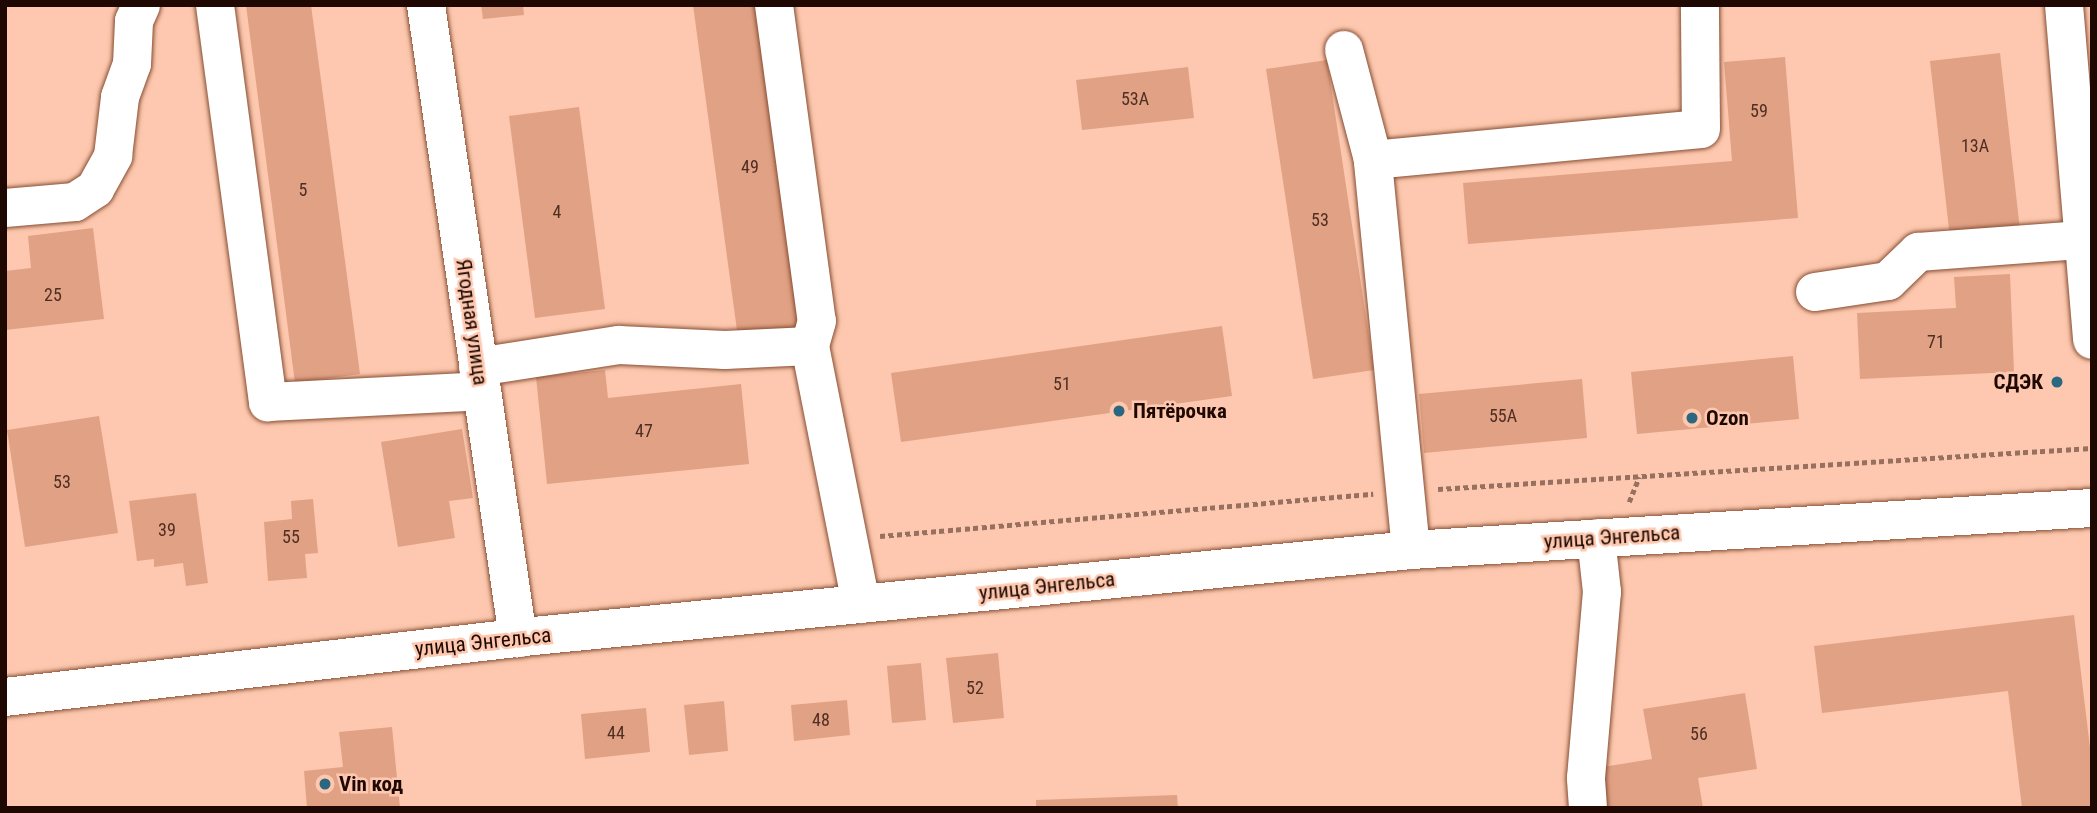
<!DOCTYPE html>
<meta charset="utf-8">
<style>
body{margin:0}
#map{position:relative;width:2097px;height:813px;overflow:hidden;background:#fdc8af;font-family:"Roboto Condensed",sans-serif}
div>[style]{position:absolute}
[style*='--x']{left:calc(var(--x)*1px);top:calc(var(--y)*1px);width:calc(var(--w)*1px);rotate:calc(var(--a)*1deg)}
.building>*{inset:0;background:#e1a184}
.path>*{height:4.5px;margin-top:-2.25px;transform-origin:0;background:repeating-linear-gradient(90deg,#97705f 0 5px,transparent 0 8.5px)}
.roads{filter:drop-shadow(0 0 2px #874e33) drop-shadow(0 0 2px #874e33)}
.minor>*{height:38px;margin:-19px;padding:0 19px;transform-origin:19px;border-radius:19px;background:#fff}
.major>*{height:38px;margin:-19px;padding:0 19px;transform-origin:19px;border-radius:19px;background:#fff}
.dots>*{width:19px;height:19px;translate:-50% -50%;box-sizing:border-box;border:4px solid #fdc8af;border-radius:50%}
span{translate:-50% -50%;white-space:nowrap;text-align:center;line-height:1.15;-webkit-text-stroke:5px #fdc8af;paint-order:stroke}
.number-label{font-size:18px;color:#4f2e22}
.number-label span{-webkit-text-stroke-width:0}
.street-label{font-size:21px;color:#1e0801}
.poi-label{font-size:21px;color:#1e0801;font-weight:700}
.right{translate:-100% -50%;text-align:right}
.left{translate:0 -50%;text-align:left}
.frame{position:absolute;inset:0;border:7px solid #1e0801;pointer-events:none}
</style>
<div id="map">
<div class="building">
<i style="clip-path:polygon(246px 5px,311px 5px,360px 374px,295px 383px)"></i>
<i style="clip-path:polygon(481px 5px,523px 5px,524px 15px,483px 19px)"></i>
<i style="clip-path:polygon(693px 5px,763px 5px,806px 330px,738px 338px)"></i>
<i style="clip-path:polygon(2000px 53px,2020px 230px,1950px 238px,1930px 61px)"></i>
<i style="clip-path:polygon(1785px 57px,1798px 218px,1468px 244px,1463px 183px,1732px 161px,1724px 62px)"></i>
<i style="clip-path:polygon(1327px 60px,1374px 370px,1313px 379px,1266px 69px)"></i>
<i style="clip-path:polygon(1188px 67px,1194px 118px,1082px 130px,1076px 80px)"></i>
<i style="clip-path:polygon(579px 107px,605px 309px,535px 318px,509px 116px)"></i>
<i style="clip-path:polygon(93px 228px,104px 319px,5px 330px,5px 271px,31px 268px,28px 236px)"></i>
<i style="clip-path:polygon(2010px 274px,2014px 372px,1860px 379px,1857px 313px,1956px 308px,1954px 277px)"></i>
<i style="clip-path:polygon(1222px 326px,1232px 396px,901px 442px,891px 373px)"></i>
<i style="clip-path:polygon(1793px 356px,1799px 419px,1637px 434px,1631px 372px)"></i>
<i style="clip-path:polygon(605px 370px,608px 398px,741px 384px,749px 464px,547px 484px,536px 377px)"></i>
<i style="clip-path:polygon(1582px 379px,1587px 438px,1424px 453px,1419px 394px)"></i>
<i style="clip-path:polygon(99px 416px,118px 533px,25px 547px,7px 430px)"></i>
<i style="clip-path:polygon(462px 429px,473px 498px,449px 501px,455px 538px,398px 547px,381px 442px)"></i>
<i style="clip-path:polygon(196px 493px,208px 583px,186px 586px,183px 563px,154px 567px,154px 559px,137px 561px,129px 501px)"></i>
<i style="clip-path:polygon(313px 499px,318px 553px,305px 554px,307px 578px,268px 581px,264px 522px,292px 519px,291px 501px)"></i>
<i style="clip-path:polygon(2074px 615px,2092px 764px,2092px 808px,2022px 808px,2008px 691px,1822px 713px,1814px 646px)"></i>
<i style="clip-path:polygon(998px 653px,1004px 718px,953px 723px,946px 658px)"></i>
<i style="clip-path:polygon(921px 663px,926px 720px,892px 723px,887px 666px)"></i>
<i style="clip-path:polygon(1745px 693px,1757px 769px,1698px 778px,1703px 808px,1604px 808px,1597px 768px,1652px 759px,1643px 709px)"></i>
<i style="clip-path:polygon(847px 700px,850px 735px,794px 741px,791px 705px)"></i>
<i style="clip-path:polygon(724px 701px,728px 751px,689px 755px,684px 705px)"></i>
<i style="clip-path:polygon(646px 708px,650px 752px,585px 759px,581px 714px)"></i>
<i style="clip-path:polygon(392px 727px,400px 808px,307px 808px,304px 771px,343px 767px,339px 732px)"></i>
<i style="clip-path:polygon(1177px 795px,1178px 808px,1036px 808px,1036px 800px)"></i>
</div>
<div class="path">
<i style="--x:1438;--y:489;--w:655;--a:-3.59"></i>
<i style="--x:1629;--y:502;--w:27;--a:-68"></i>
<i style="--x:880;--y:536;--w:495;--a:-4.9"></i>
</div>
<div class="roads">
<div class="minor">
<i style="--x:215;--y:5;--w:401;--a:82.4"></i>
<i style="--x:268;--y:402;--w:214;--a:-2.9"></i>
<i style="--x:426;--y:5;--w:640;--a:81.73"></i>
<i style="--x:774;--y:5;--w:319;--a:82.3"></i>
<i style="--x:817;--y:321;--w:26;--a:106"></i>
<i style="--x:2064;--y:5;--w:336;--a:85.2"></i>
<i style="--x:1344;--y:50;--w:114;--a:75.2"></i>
<i style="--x:5;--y:208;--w:70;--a:-4.9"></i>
<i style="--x:75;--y:202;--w:24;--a:-33"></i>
<i style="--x:95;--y:189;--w:38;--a:-61"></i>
<i style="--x:113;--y:156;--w:59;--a:-83.2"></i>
<i style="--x:120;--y:97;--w:35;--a:-70"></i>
<i style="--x:132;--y:64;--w:43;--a:-87.3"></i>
<i style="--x:134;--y:21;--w:17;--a:-66"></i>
<i style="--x:1815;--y:292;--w:74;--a:-8.6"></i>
<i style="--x:1888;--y:281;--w:42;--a:-44"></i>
<i style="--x:1918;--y:252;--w:165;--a:-4.2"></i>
<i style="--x:478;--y:367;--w:143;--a:-8.9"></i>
<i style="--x:619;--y:345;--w:106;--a:2.7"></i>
<i style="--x:725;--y:350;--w:85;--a:-2.7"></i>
<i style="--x:810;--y:346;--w:263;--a:78.8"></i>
<i style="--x:1411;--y:550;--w:392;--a:-95.6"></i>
<i style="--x:1373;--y:160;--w:329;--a:-5.4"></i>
<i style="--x:1701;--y:129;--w:124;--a:-90.5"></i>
<i style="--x:1588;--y:808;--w:30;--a:-94"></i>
<i style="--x:1586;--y:778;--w:187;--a:-85.1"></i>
<i style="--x:1602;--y:592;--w:54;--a:-96.3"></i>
</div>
<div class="major">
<i style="--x:5;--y:697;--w:533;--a:-6.58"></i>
<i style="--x:534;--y:636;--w:881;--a:-5.6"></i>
<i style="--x:1411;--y:550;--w:682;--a:-3.53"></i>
</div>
</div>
<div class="dots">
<i style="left:2057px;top:382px;background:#2b687f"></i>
<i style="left:1119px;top:411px;background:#2b687f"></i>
<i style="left:1692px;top:418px;background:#2b687f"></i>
<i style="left:325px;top:784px;background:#2b687f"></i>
</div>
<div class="number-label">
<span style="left:1135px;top:99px">53А</span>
<span style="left:1759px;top:111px">59</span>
<span style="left:1975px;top:146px">13А</span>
<span style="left:750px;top:167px">49</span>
<span style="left:303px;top:190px">5</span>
<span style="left:557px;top:212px">4</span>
<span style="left:1320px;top:220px">53</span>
<span style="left:53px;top:295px">25</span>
<span style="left:1936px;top:342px">71</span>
<span style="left:1062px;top:384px">51</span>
<span style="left:1503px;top:416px">55А</span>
<span style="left:644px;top:431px">47</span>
<span style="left:62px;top:482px">53</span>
<span style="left:167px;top:530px">39</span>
<span style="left:291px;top:537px">55</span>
<span style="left:975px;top:688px">52</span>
<span style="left:821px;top:720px">48</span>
<span style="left:616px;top:733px">44</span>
<span style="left:1699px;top:734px">56</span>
</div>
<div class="street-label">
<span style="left:472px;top:322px;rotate:82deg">Ягодная улица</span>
<span style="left:1612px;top:537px;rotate:-4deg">улица Энгельса</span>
<span style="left:1047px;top:586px;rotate:-6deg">улица Энгельса</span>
<span style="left:483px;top:642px;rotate:-6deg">улица Энгельса</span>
</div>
<div class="poi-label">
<span class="right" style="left:2043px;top:382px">СДЭК</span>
<span class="left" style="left:1133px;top:411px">Пятёрочка</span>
<span class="left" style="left:1706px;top:418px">Ozon</span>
<span class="left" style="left:339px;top:784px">Vin код</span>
</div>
<div class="frame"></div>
</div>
